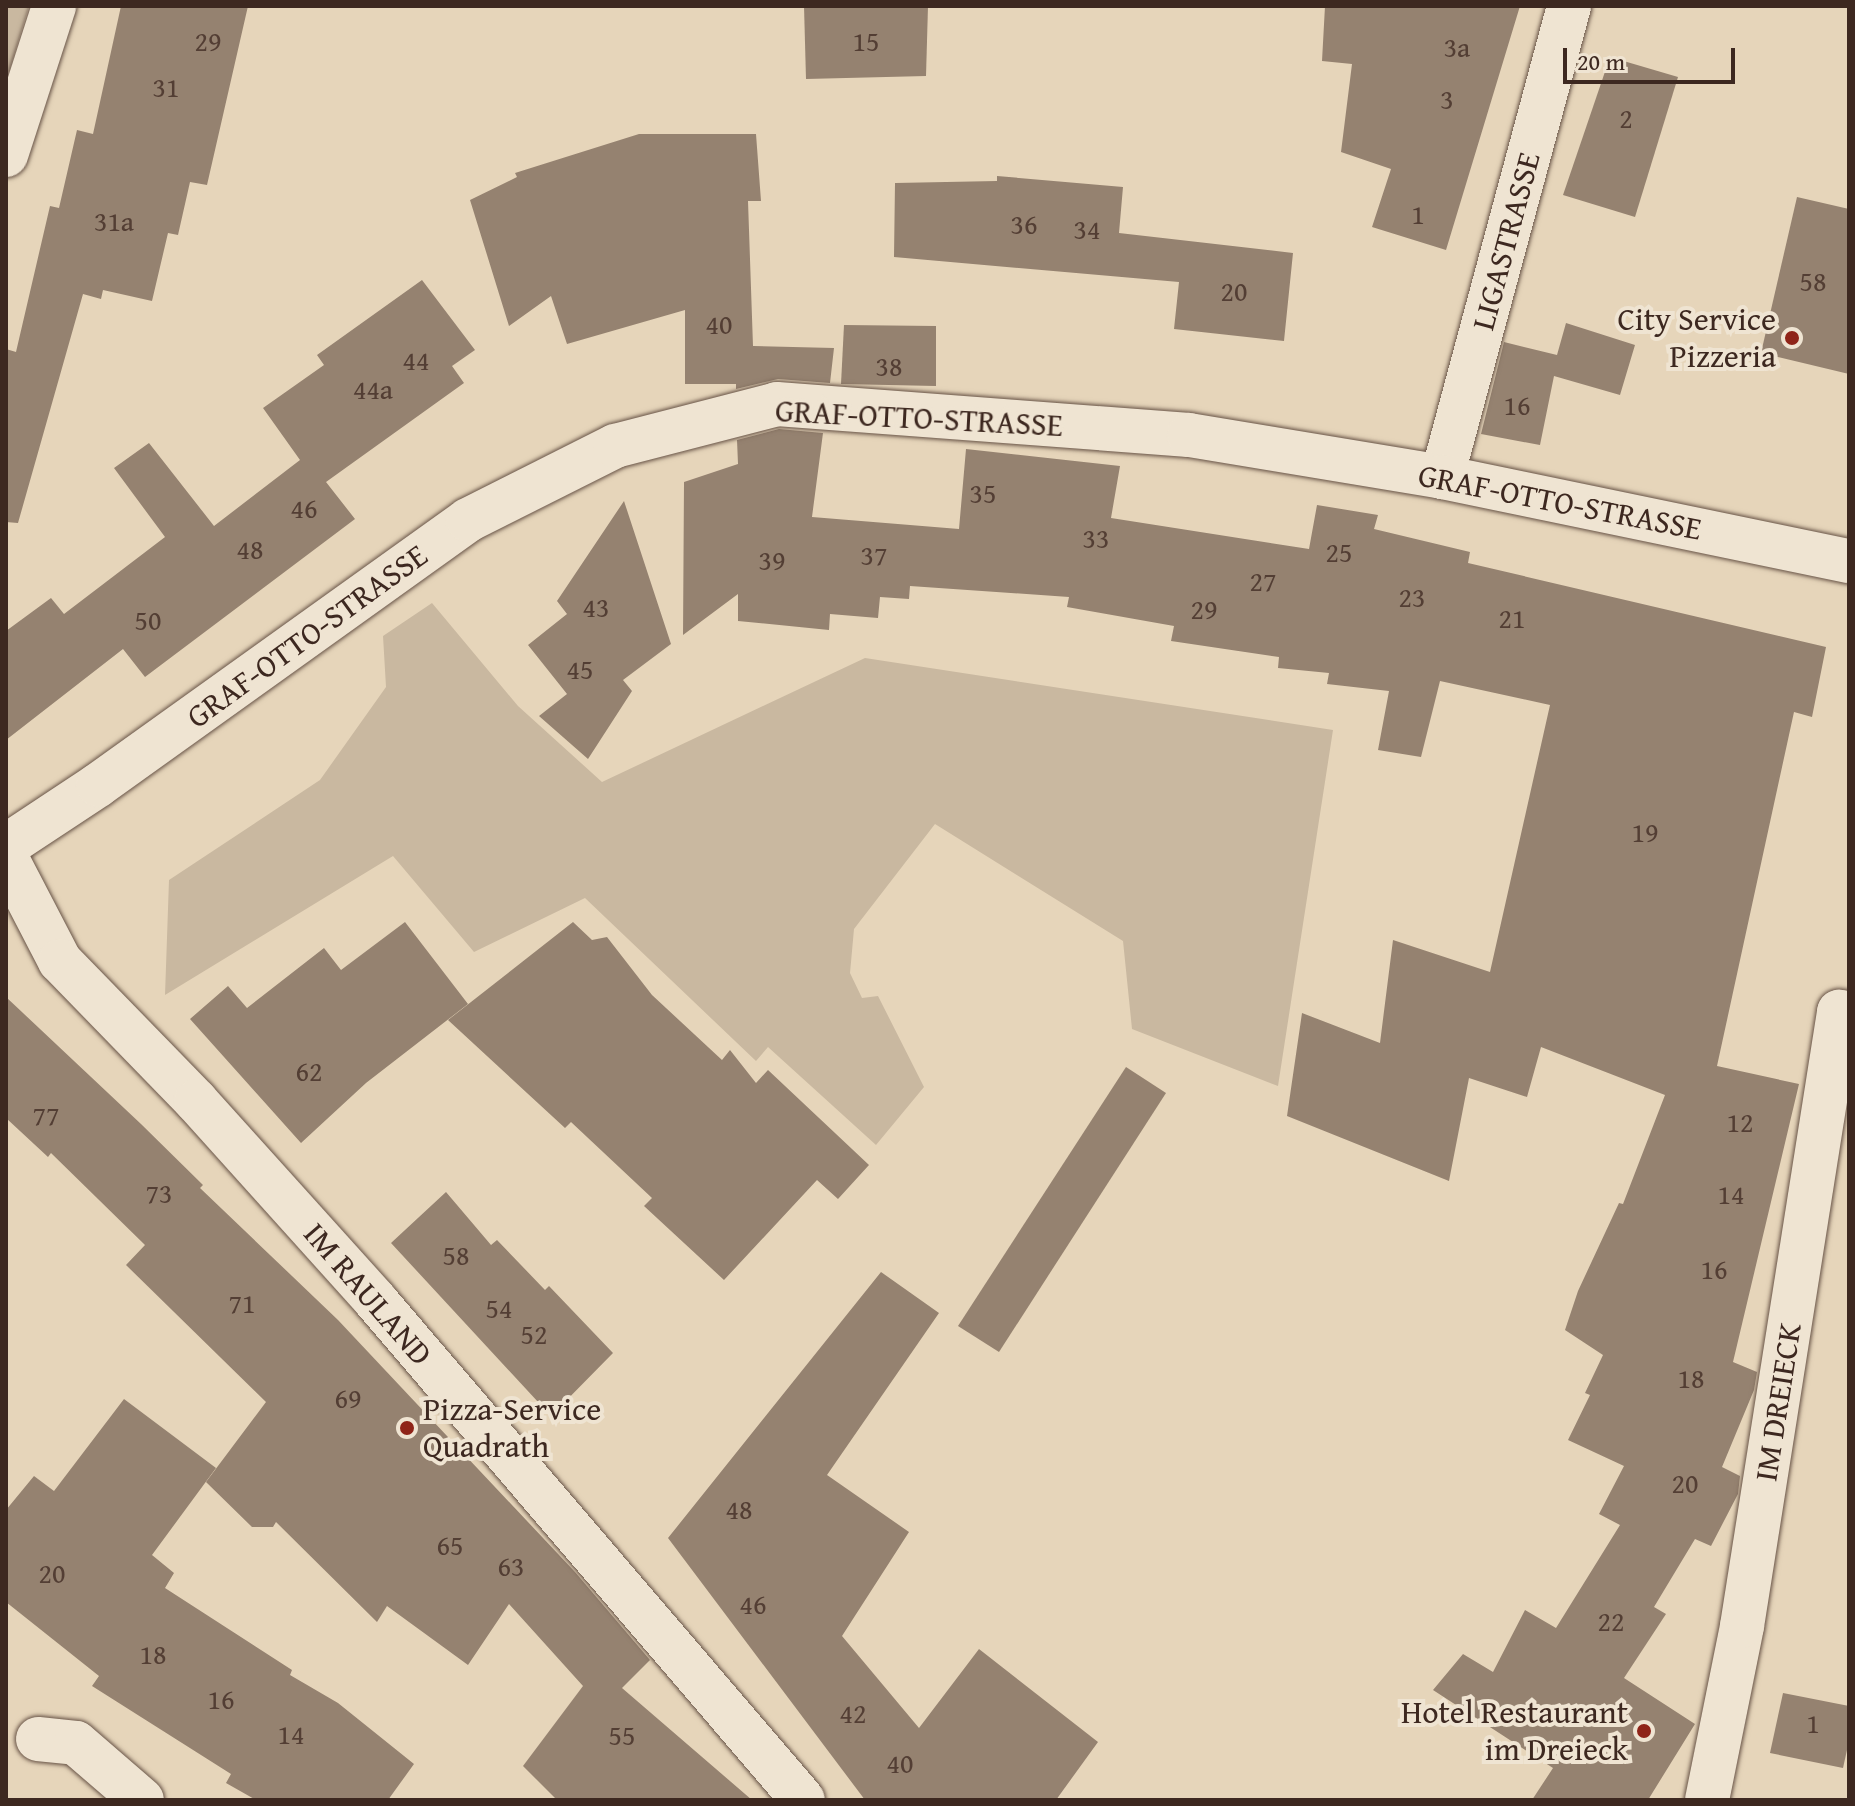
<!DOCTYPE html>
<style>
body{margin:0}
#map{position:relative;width:1855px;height:1806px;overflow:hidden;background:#e6d5ba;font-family:"Gentium Book Plus",serif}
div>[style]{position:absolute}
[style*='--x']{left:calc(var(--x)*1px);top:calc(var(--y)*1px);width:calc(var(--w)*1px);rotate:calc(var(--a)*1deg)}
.green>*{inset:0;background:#c9b8a0}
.building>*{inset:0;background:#958270}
.roads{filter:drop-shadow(0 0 2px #675346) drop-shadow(0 0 2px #675346)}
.street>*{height:44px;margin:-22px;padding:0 22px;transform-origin:22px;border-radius:22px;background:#efe4d2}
.secondary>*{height:44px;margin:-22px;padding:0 22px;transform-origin:22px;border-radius:22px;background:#efe4d2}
.dots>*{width:22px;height:22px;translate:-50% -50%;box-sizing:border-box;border:4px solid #efe4d2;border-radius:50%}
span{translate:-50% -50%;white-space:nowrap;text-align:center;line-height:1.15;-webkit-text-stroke:8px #efe4d2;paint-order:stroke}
.number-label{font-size:28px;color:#533e34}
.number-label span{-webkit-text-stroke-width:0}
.street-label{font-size:32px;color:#3d2820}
.poi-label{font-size:32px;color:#3d2820}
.right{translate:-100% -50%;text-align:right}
.left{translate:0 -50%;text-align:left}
.frame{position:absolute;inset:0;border:8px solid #3d2820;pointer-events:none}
.scale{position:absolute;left:1563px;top:48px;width:172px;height:36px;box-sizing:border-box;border:4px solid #3d2820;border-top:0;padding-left:10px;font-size:24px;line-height:28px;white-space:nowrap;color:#3d2820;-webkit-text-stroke:6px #efe4d2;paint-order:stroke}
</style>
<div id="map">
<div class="green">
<i style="clip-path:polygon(6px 6px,29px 6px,6px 81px)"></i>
<i style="clip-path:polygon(432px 603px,518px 706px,602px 782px,865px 658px,1333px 730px,1278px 1086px,1132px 1029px,1123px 941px,935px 824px,854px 929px,850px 973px,862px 998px,878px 996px,924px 1087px,876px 1145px,768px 1047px,756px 1061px,585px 898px,474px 952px,393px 856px,165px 995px,169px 880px,320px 780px,386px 687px,383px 636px)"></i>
</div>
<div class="building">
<i style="clip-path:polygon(121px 6px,248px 6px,207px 185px,190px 182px,178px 235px,168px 233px,152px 301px,103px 290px,101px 299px,83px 294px,18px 523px,6px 522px,6px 349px,16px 352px,50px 206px,59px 208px,77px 130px,93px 134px)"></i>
<i style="clip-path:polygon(804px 6px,928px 6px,926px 76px,806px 79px)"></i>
<i style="clip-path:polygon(1325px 6px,1520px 6px,1446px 250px,1372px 227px,1391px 169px,1341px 152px,1352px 64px,1322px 61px)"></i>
<i style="clip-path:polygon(1610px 57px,1678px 77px,1635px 217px,1563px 195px)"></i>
<i style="clip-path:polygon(639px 134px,756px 134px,761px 201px,748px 201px,753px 346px,834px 348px,830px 383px,778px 379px,736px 389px,736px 384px,685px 384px,685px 310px,567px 344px,551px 296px,509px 326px,470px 200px,517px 177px,515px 173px)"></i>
<i style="clip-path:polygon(997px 176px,1123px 187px,1119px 233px,1293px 253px,1284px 341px,1174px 329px,1179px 282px,894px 257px,895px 183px,997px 181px)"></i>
<i style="clip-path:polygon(1797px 197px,1849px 209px,1849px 374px,1761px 353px)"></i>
<i style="clip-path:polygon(422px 280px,475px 350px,452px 366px,464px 383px,326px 482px,355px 519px,145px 677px,123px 649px,6px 740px,6px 631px,51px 598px,64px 614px,165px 537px,114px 468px,149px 443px,214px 526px,300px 460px,263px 408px,324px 365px,317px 355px)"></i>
<i style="clip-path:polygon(1566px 323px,1635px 345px,1620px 395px,1554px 376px,1540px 445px,1481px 434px,1504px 342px,1557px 355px)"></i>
<i style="clip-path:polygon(844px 325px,936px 326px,936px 386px,841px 384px)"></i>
<i style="clip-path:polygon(779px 429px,823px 433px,812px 517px,959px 529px,966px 449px,1120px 466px,1111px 518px,1309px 549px,1317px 505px,1378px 515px,1374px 529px,1470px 552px,1468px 563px,1826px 647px,1812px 717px,1794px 712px,1717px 1066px,1799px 1084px,1733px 1362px,1757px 1372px,1754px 1390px,1722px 1467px,1740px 1476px,1738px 1494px,1711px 1546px,1695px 1539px,1654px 1607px,1666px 1614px,1624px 1678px,1695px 1724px,1648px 1800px,1532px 1800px,1553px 1768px,1433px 1690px,1463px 1654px,1493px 1672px,1525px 1610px,1556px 1628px,1620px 1525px,1599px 1514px,1624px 1466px,1568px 1440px,1590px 1395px,1585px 1393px,1603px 1355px,1565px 1330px,1578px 1291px,1619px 1203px,1623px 1204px,1665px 1095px,1541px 1047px,1527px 1097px,1469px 1078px,1449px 1181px,1287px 1116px,1302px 1013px,1380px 1043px,1393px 940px,1490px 972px,1550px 705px,1440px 681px,1421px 757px,1378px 750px,1389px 691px,1327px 684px,1329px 673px,1278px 668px,1279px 657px,1171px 641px,1174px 626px,1067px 607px,1069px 597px,910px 586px,909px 599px,880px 597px,878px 618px,830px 614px,829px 630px,738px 621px,738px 594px,683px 635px,684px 482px,738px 464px,737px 440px)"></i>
<i style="clip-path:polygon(624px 501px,671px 644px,623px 680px,632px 691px,588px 759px,539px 716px,567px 694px,528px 645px,567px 614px,557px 601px)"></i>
<i style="clip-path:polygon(405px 922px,468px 1004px,366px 1083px,301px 1143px,190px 1019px,228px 986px,247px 1008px,324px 948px,341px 970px)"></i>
<i style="clip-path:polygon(573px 922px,592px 940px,607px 937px,652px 995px,722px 1060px,730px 1050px,756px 1083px,768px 1070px,869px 1165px,838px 1199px,817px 1180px,724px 1280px,644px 1206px,652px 1198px,571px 1122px,565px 1128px,448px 1020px)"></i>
<i style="clip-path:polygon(6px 997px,141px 1124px,203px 1185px,200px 1188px,338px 1320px,575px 1572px,650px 1660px,622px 1688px,752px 1800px,557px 1800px,523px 1766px,583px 1686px,509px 1604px,468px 1665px,387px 1606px,377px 1622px,276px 1522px,273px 1527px,252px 1527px,206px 1482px,266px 1402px,126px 1265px,145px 1245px,51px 1153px,48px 1157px,6px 1118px)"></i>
<i style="clip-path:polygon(1126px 1067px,1166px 1093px,999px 1352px,958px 1326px)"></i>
<i style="clip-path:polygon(446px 1192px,491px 1245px,497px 1240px,545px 1290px,549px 1286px,613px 1353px,551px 1416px,391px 1243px)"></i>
<i style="clip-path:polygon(881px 1272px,939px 1313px,827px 1475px,909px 1532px,842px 1636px,919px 1728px,979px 1649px,1098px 1742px,1056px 1800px,865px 1800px,668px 1538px)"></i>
<i style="clip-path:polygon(124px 1399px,216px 1468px,152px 1555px,174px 1573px,165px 1588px,292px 1670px,290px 1675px,338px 1703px,414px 1764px,388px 1800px,256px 1800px,226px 1783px,231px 1774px,92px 1686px,99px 1676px,6px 1602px,6px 1510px,34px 1476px,54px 1491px)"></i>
<i style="clip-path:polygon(1783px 1693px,1849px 1706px,1849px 1741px,1843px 1768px,1770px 1753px)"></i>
</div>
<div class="roads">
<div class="street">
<i style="--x:6;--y:155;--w:157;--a:-72.1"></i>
<i style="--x:1442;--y:477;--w:488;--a:-74.9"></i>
<i style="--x:6;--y:857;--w:117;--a:62.6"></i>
<i style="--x:60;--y:961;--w:195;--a:45.8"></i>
<i style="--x:196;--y:1101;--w:268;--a:48"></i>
<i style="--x:375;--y:1300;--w:658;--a:49.44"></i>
<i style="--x:38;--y:1739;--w:38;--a:6"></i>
<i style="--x:76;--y:1743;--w:87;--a:40.8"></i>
<i style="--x:1707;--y:1800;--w:177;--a:-78.6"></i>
<i style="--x:1742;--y:1626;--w:622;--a:-81.02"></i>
<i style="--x:1839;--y:1012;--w:10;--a:6"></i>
</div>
<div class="secondary">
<i style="--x:6;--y:846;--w:110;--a:-33.5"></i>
<i style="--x:98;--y:785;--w:455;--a:-35.6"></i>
<i style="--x:468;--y:520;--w:165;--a:-26.7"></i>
<i style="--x:615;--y:446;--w:167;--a:-14.5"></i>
<i style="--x:777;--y:404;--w:413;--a:4.3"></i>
<i style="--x:1189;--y:435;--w:256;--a:9.4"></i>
<i style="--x:1442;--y:477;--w:416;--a:11.7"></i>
</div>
</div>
<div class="dots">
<i style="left:1792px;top:338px;background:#8f2418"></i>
<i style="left:407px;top:1428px;background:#8f2418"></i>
<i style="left:1644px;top:1731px;background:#8f2418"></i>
</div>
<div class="number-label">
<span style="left:208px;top:41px">29</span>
<span style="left:866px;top:41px">15</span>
<span style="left:1457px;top:47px">3a</span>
<span style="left:166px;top:87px">31</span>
<span style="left:1447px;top:99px">3</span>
<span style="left:1626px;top:118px">2</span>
<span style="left:1418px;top:214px">1</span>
<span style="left:114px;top:221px">31a</span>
<span style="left:1024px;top:224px">36</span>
<span style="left:1087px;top:229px">34</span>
<span style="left:1813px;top:281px">58</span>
<span style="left:1234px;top:291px">20</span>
<span style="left:719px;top:324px">40</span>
<span style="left:416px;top:360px">44</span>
<span style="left:889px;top:366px">38</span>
<span style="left:373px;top:389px">44a</span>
<span style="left:1517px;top:405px">16</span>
<span style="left:983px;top:493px">35</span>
<span style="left:304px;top:508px">46</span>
<span style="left:1096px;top:538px">33</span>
<span style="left:250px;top:549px">48</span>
<span style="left:1339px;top:552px">25</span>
<span style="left:874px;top:555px">37</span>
<span style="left:772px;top:560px">39</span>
<span style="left:1263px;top:581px">27</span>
<span style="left:1412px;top:597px">23</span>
<span style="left:596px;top:607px">43</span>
<span style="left:1204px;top:609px">29</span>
<span style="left:1512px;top:618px">21</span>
<span style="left:148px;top:620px">50</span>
<span style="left:580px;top:669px">45</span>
<span style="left:1645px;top:832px">19</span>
<span style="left:309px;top:1071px">62</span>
<span style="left:46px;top:1115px">77</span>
<span style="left:1740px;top:1122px">12</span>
<span style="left:159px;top:1193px">73</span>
<span style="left:1731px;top:1194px">14</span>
<span style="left:456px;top:1255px">58</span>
<span style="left:1714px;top:1269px">16</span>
<span style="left:242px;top:1303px">71</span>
<span style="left:499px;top:1308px">54</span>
<span style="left:534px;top:1334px">52</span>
<span style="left:1691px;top:1378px">18</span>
<span style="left:348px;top:1398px">69</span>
<span style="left:1685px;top:1483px">20</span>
<span style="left:739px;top:1509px">48</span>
<span style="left:450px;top:1545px">65</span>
<span style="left:511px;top:1566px">63</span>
<span style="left:52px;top:1573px">20</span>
<span style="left:753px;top:1604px">46</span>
<span style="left:1611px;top:1621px">22</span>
<span style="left:153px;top:1654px">18</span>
<span style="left:221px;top:1699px">16</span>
<span style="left:853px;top:1713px">42</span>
<span style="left:1813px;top:1723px">1</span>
<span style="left:291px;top:1734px">14</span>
<span style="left:622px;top:1735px">55</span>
<span style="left:900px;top:1763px">40</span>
</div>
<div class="street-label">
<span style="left:1506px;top:241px;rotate:-75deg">LIGASTRASSE</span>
<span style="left:919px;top:418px;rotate:3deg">GRAF-OTTO-STRASSE</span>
<span style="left:1560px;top:502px;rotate:11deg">GRAF-OTTO-STRASSE</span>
<span style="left:307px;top:636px;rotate:-36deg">GRAF-OTTO-STRASSE</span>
<span style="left:368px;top:1294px;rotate:49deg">IM RAULAND</span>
<span style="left:1778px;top:1402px;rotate:-81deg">IM DREIECK</span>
</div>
<div class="poi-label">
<span class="right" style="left:1776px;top:338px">City Service<br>Pizzeria</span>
<span class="left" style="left:423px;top:1428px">Pizza-Service<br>Quadrath</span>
<span class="right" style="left:1628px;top:1731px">Hotel Restaurant<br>im Dreieck</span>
</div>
<div class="frame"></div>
<div class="scale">20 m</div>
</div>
